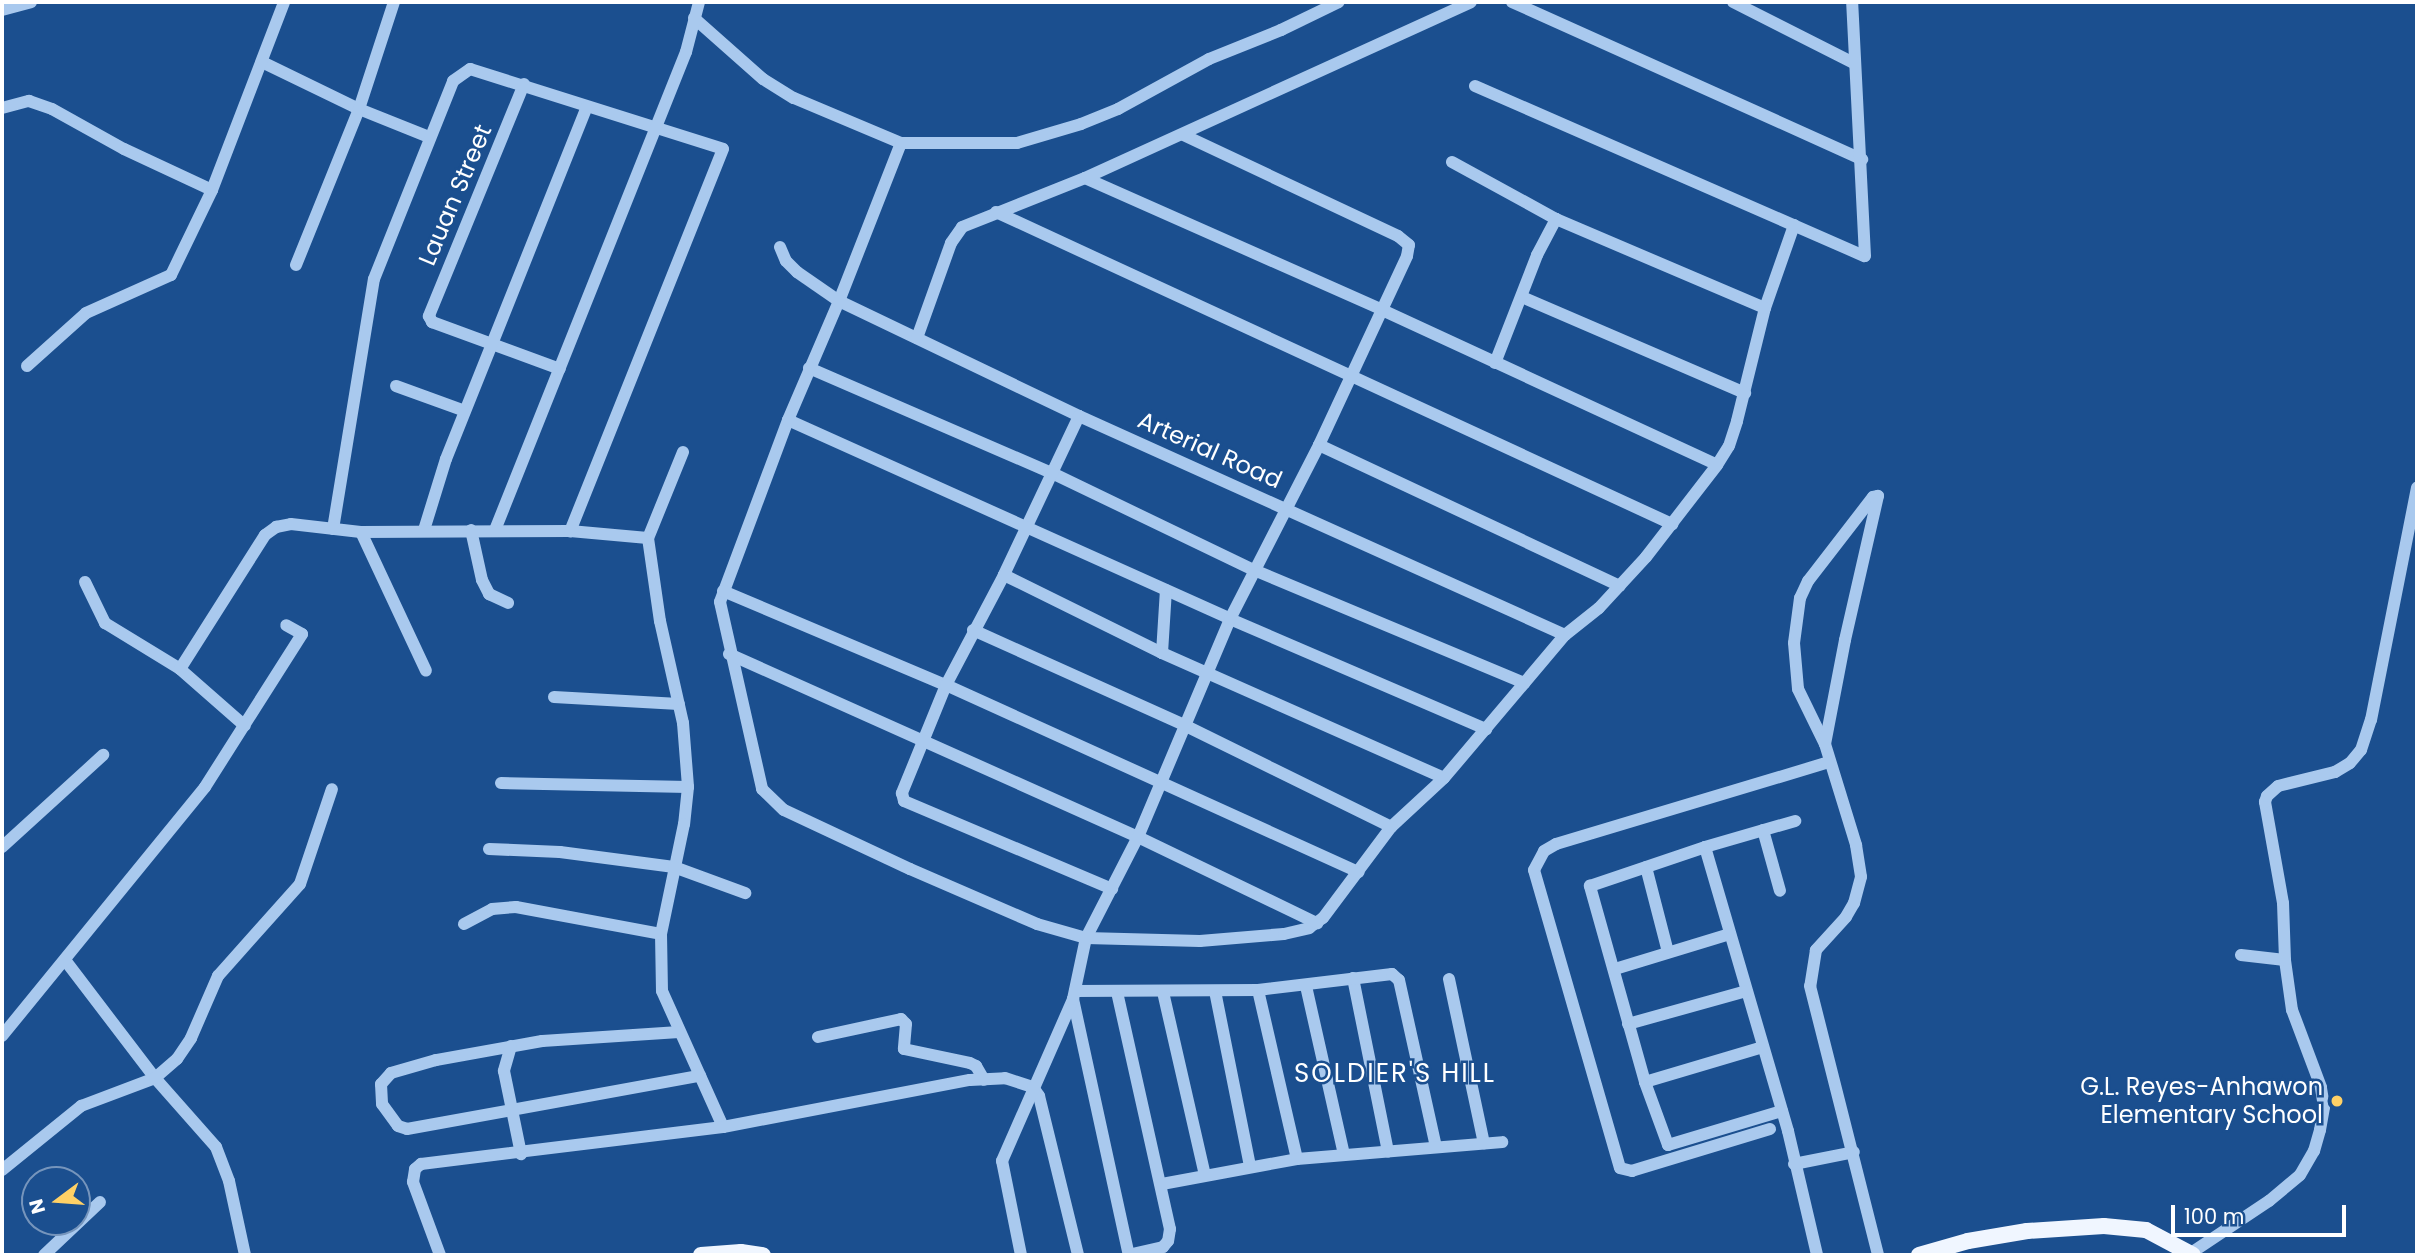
<!DOCTYPE html>
<style>
body{margin:0}
#map{position:relative;width:2419px;height:1257px;overflow:hidden;background:#1b4f8f;font-family:Poppins,sans-serif}
div>[style]{position:absolute}
[style*='--x']{left:calc(var(--x)*1px);top:calc(var(--y)*1px);width:calc(var(--w)*1px);rotate:calc(var(--a)*1deg)}
.minor>*{height:12px;margin:-6px;padding:0 6px;transform-origin:6px;border-radius:6px;background:#a9c9ee}
.major>*{height:16px;margin:-8px;padding:0 8px;transform-origin:8px;border-radius:8px;background:#f0f6ff}
.dots>*{width:19px;height:19px;translate:-50% -50%;box-sizing:border-box;border:4px solid #1b4f8f;border-radius:50%}
span{translate:-50% -50%;white-space:nowrap;text-align:center;line-height:1.15;-webkit-text-stroke:5px #1b4f8f;paint-order:stroke}
.street-label{font-size:24px;color:#fff}
.poi-label{font-size:24px;color:#fff}
.right{translate:-100% -50%;text-align:right}
.neighbourhood-label{font-size:26px;color:#fff;letter-spacing:2px}
.frame{position:absolute;inset:0;border:4px solid #fff;pointer-events:none}
.north{position:absolute;left:21px;top:1166px;width:70px;height:70px;box-sizing:border-box;background:#1b4f8f;border:2px solid #7695bc;border-radius:50%;rotate:254deg;font-size:19px;font-weight:700;line-height:28px;text-align:center;color:#fff}
.north::after{content:'';display:block;margin:auto;width:24px;height:32px;background:#ffd166;clip-path:polygon(50% 0,100% 100%,50% 72%,0 100%)}
.scale{position:absolute;left:2171px;top:1205px;width:175px;height:32px;box-sizing:border-box;border:4px solid #fff;border-top:0;padding-left:9px;font-size:21px;line-height:24px;white-space:nowrap;color:#fff;-webkit-text-stroke:5px #1b4f8f;paint-order:stroke}
</style>
<div id="map">
<div class="minor">
<i style="--x:1512;--y:2;--w:384;--a:24.2"></i>
<i style="--x:1733;--y:2;--w:136;--a:26.8"></i>
<i style="--x:2;--y:10;--w:30;--a:-15"></i>
<i style="--x:694;--y:18;--w:92;--a:41.5"></i>
<i style="--x:763;--y:79;--w:36;--a:32"></i>
<i style="--x:794;--y:98;--w:116;--a:22.8"></i>
<i style="--x:901;--y:143;--w:170;--a:111.4"></i>
<i style="--x:839;--y:301;--w:129;--a:113.2"></i>
<i style="--x:788;--y:420;--w:194;--a:110.5"></i>
<i style="--x:720;--y:602;--w:192;--a:77.3"></i>
<i style="--x:762;--y:789;--w:30;--a:44"></i>
<i style="--x:784;--y:810;--w:139;--a:25.1"></i>
<i style="--x:910;--y:869;--w:138;--a:23.4"></i>
<i style="--x:1037;--y:924;--w:51;--a:15.9"></i>
<i style="--x:1086;--y:938;--w:114;--a:1.5"></i>
<i style="--x:1200;--y:941;--w:84;--a:-4.8"></i>
<i style="--x:1284;--y:934;--w:26;--a:-13"></i>
<i style="--x:1309;--y:928;--w:17;--a:-36"></i>
<i style="--x:1323;--y:918;--w:114;--a:-53.2"></i>
<i style="--x:1391;--y:827;--w:72;--a:-42.8"></i>
<i style="--x:1444;--y:778;--w:187;--a:-49.8"></i>
<i style="--x:1565;--y:635;--w:43;--a:-38.5"></i>
<i style="--x:1599;--y:608;--w:69;--a:-47.3"></i>
<i style="--x:1646;--y:557;--w:116;--a:-52.3"></i>
<i style="--x:1717;--y:465;--w:22;--a:-58"></i>
<i style="--x:1729;--y:446;--w:26;--a:-72"></i>
<i style="--x:1737;--y:421;--w:116;--a:-76.1"></i>
<i style="--x:1765;--y:308;--w:88;--a:-70.7"></i>
<i style="--x:262;--y:62;--w:108;--a:25.9"></i>
<i style="--x:359;--y:109;--w:75;--a:21.8"></i>
<i style="--x:524;--y:84;--w:251;--a:112.3"></i>
<i style="--x:429;--y:316;--w:7;--a:63"></i>
<i style="--x:432;--y:322;--w:136;--a:20.2"></i>
<i style="--x:1475;--y:86;--w:425;--a:23.6"></i>
<i style="--x:1865;--y:256;--w:254;--a:-92.9"></i>
<i style="--x:2;--y:108;--w:28;--a:-15"></i>
<i style="--x:29;--y:101;--w:24;--a:19"></i>
<i style="--x:52;--y:109;--w:82;--a:29.1"></i>
<i style="--x:124;--y:149;--w:97;--a:25"></i>
<i style="--x:901;--y:143;--w:116;--a:0"></i>
<i style="--x:1017;--y:143;--w:67;--a:-16.5"></i>
<i style="--x:1081;--y:124;--w:40;--a:-22"></i>
<i style="--x:1118;--y:109;--w:104;--a:-28.8"></i>
<i style="--x:1209;--y:59;--w:78;--a:-21.9"></i>
<i style="--x:1281;--y:30;--w:64;--a:-25.8"></i>
<i style="--x:1452;--y:162;--w:119;--a:28.7"></i>
<i style="--x:1556;--y:219;--w:227;--a:23.1"></i>
<i style="--x:1085;--y:178;--w:323;--a:23.9"></i>
<i style="--x:1380;--y:309;--w:371;--a:24.8"></i>
<i style="--x:996;--y:212;--w:745;--a:24.78"></i>
<i style="--x:780;--y:247;--w:15;--a:67"></i>
<i style="--x:786;--y:261;--w:16;--a:45"></i>
<i style="--x:797;--y:272;--w:51;--a:34.6"></i>
<i style="--x:839;--y:301;--w:266;--a:25.6"></i>
<i style="--x:1079;--y:416;--w:533;--a:24.26"></i>
<i style="--x:296;--y:265;--w:168;--a:-68"></i>
<i style="--x:359;--y:109;--w:113;--a:-71.9"></i>
<i style="--x:1522;--y:297;--w:243;--a:23.3"></i>
<i style="--x:917;--y:338;--w:101;--a:-70.3"></i>
<i style="--x:951;--y:243;--w:19;--a:-55"></i>
<i style="--x:962;--y:227;--w:132;--a:-21.7"></i>
<i style="--x:1085;--y:178;--w:424;--a:-24.5"></i>
<i style="--x:1495;--y:363;--w:116;--a:-68.7"></i>
<i style="--x:1537;--y:255;--w:41;--a:-62.2"></i>
<i style="--x:27;--y:366;--w:79;--a:-41.9"></i>
<i style="--x:86;--y:313;--w:93;--a:-24.1"></i>
<i style="--x:171;--y:275;--w:94;--a:-64.2"></i>
<i style="--x:212;--y:190;--w:201;--a:-69"></i>
<i style="--x:809;--y:368;--w:265;--a:23.4"></i>
<i style="--x:1052;--y:473;--w:224;--a:25.7"></i>
<i style="--x:1254;--y:570;--w:293;--a:22.7"></i>
<i style="--x:396;--y:386;--w:73;--a:19.9"></i>
<i style="--x:1079;--y:416;--w:176;--a:115.3"></i>
<i style="--x:1004;--y:575;--w:124;--a:117.8"></i>
<i style="--x:946;--y:685;--w:117;--a:112.2"></i>
<i style="--x:902;--y:793;--w:8;--a:76"></i>
<i style="--x:904;--y:801;--w:226;--a:22.9"></i>
<i style="--x:788;--y:420;--w:485;--a:24.2"></i>
<i style="--x:1230;--y:619;--w:279;--a:23.3"></i>
<i style="--x:1319;--y:445;--w:332;--a:25.1"></i>
<i style="--x:683;--y:452;--w:93;--a:112.1"></i>
<i style="--x:648;--y:538;--w:84;--a:81.8"></i>
<i style="--x:660;--y:621;--w:105;--a:77.3"></i>
<i style="--x:683;--y:723;--w:64;--a:85.5"></i>
<i style="--x:688;--y:787;--w:37;--a:96"></i>
<i style="--x:684;--y:824;--w:112;--a:101.8"></i>
<i style="--x:661;--y:934;--w:57;--a:89"></i>
<i style="--x:662;--y:991;--w:149;--a:65.8"></i>
<i style="--x:1878;--y:496;--w:5;--a:169"></i>
<i style="--x:1873;--y:497;--w:106;--a:127.7"></i>
<i style="--x:1808;--y:581;--w:19;--a:115"></i>
<i style="--x:1800;--y:598;--w:45;--a:97.6"></i>
<i style="--x:1794;--y:643;--w:46;--a:85"></i>
<i style="--x:1798;--y:689;--w:61;--a:63.9"></i>
<i style="--x:1825;--y:744;--w:106;--a:72.9"></i>
<i style="--x:1856;--y:845;--w:32;--a:81"></i>
<i style="--x:1861;--y:877;--w:27;--a:105"></i>
<i style="--x:1854;--y:903;--w:16;--a:120"></i>
<i style="--x:1846;--y:917;--w:45;--a:132.3"></i>
<i style="--x:1816;--y:950;--w:36;--a:99"></i>
<i style="--x:1810;--y:986;--w:277;--a:75.8"></i>
<i style="--x:333;--y:529;--w:253;--a:-80.7"></i>
<i style="--x:374;--y:279;--w:213;--a:-68.2"></i>
<i style="--x:453;--y:81;--w:21;--a:-35"></i>
<i style="--x:470;--y:69;--w:265;--a:17.5"></i>
<i style="--x:723;--y:149;--w:412;--a:111.8"></i>
<i style="--x:424;--y:530;--w:74;--a:-72.8"></i>
<i style="--x:446;--y:459;--w:379;--a:-68.2"></i>
<i style="--x:471;--y:530;--w:51;--a:77.6"></i>
<i style="--x:482;--y:580;--w:16;--a:63"></i>
<i style="--x:489;--y:594;--w:21;--a:25"></i>
<i style="--x:495;--y:530;--w:515;--a:-68.22"></i>
<i style="--x:686;--y:52;--w:52;--a:-75.4"></i>
<i style="--x:361;--y:532;--w:153;--a:64.9"></i>
<i style="--x:1004;--y:575;--w:176;--a:26.3"></i>
<i style="--x:1162;--y:653;--w:308;--a:23.9"></i>
<i style="--x:85;--y:582;--w:46;--a:64"></i>
<i style="--x:105;--y:623;--w:88;--a:31.5"></i>
<i style="--x:180;--y:669;--w:86;--a:41.2"></i>
<i style="--x:723;--y:591;--w:242;--a:22.9"></i>
<i style="--x:946;--y:685;--w:453;--a:24.4"></i>
<i style="--x:973;--y:630;--w:231;--a:24.2"></i>
<i style="--x:1184;--y:725;--w:231;--a:26.2"></i>
<i style="--x:1162;--y:653;--w:63;--a:-86.4"></i>
<i style="--x:729;--y:654;--w:448;--a:24.1"></i>
<i style="--x:1138;--y:837;--w:199;--a:25.7"></i>
<i style="--x:180;--y:669;--w:159;--a:-57.6"></i>
<i style="--x:265;--y:535;--w:14;--a:-36"></i>
<i style="--x:276;--y:527;--w:15;--a:-11"></i>
<i style="--x:291;--y:524;--w:70;--a:6.5"></i>
<i style="--x:361;--y:532;--w:209;--a:-0.3"></i>
<i style="--x:570;--y:531;--w:78;--a:5.1"></i>
<i style="--x:554;--y:697;--w:125;--a:3.2"></i>
<i style="--x:1825;--y:744;--w:106;--a:-79.1"></i>
<i style="--x:1845;--y:640;--w:148;--a:-77.1"></i>
<i style="--x:501;--y:783;--w:187;--a:1.2"></i>
<i style="--x:1763;--y:830;--w:63;--a:74.4"></i>
<i style="--x:2;--y:847;--w:137;--a:-42.3"></i>
<i style="--x:1705;--y:847;--w:296;--a:73.7"></i>
<i style="--x:1788;--y:1131;--w:127;--a:76.8"></i>
<i style="--x:489;--y:849;--w:71;--a:2.4"></i>
<i style="--x:560;--y:852;--w:115;--a:7.5"></i>
<i style="--x:674;--y:867;--w:76;--a:20.1"></i>
<i style="--x:1646;--y:867;--w:88;--a:75.5"></i>
<i style="--x:464;--y:924;--w:32;--a:-28"></i>
<i style="--x:492;--y:909;--w:24;--a:-5"></i>
<i style="--x:516;--y:907;--w:147;--a:10.5"></i>
<i style="--x:2241;--y:955;--w:44;--a:6.5"></i>
<i style="--x:65;--y:960;--w:148;--a:52.7"></i>
<i style="--x:155;--y:1078;--w:92;--a:48.5"></i>
<i style="--x:216;--y:1147;--w:36;--a:69"></i>
<i style="--x:229;--y:1181;--w:76;--a:77.8"></i>
<i style="--x:1615;--y:969;--w:120;--a:-16.9"></i>
<i style="--x:1353;--y:978;--w:177;--a:78.6"></i>
<i style="--x:1449;--y:979;--w:168;--a:78"></i>
<i style="--x:1306;--y:986;--w:172;--a:77.3"></i>
<i style="--x:1258;--y:990;--w:173;--a:77"></i>
<i style="--x:1075;--y:991;--w:183;--a:-0.3"></i>
<i style="--x:1258;--y:990;--w:135;--a:-6.8"></i>
<i style="--x:1392;--y:974;--w:9;--a:41"></i>
<i style="--x:1399;--y:980;--w:171;--a:77.5"></i>
<i style="--x:1215;--y:991;--w:178;--a:78.7"></i>
<i style="--x:1117;--y:992;--w:243;--a:77.4"></i>
<i style="--x:1170;--y:1229;--w:12;--a:99"></i>
<i style="--x:1168;--y:1241;--w:8;--a:130"></i>
<i style="--x:1163;--y:1247;--w:35;--a:167"></i>
<i style="--x:1163;--y:992;--w:188;--a:77.1"></i>
<i style="--x:1073;--y:999;--w:262;--a:77.7"></i>
<i style="--x:1628;--y:1024;--w:123;--a:-15.6"></i>
<i style="--x:679;--y:1032;--w:137;--a:176.2"></i>
<i style="--x:542;--y:1041;--w:108;--a:169.8"></i>
<i style="--x:436;--y:1060;--w:47;--a:163.9"></i>
<i style="--x:391;--y:1073;--w:15;--a:132"></i>
<i style="--x:381;--y:1084;--w:20;--a:87"></i>
<i style="--x:382;--y:1104;--w:27;--a:54"></i>
<i style="--x:398;--y:1126;--w:9;--a:18"></i>
<i style="--x:407;--y:1129;--w:298;--a:-10.3"></i>
<i style="--x:2;--y:1036;--w:321;--a:-50.8"></i>
<i style="--x:205;--y:787;--w:181;--a:-57.6"></i>
<i style="--x:302;--y:634;--w:18;--a:-151"></i>
<i style="--x:818;--y:1037;--w:85;--a:-12.2"></i>
<i style="--x:901;--y:1019;--w:7;--a:45"></i>
<i style="--x:906;--y:1024;--w:25;--a:95"></i>
<i style="--x:904;--y:1049;--w:67;--a:12"></i>
<i style="--x:970;--y:1063;--w:7;--a:27"></i>
<i style="--x:976;--y:1066;--w:16;--a:60"></i>
<i style="--x:511;--y:1046;--w:26;--a:106"></i>
<i style="--x:504;--y:1071;--w:85;--a:78.4"></i>
<i style="--x:1645;--y:1082;--w:123;--a:-16.5"></i>
<i style="--x:1782;--y:1111;--w:119;--a:163.4"></i>
<i style="--x:1668;--y:1145;--w:67;--a:-110.1"></i>
<i style="--x:1645;--y:1082;--w:204;--a:-105.7"></i>
<i style="--x:1590;--y:886;--w:121;--a:-18.7"></i>
<i style="--x:1705;--y:847;--w:94;--a:-16.1"></i>
<i style="--x:1770;--y:1129;--w:144;--a:163.1"></i>
<i style="--x:1632;--y:1171;--w:12;--a:-166"></i>
<i style="--x:1620;--y:1168;--w:310;--a:-106.1"></i>
<i style="--x:1534;--y:870;--w:21;--a:-62"></i>
<i style="--x:1544;--y:851;--w:14;--a:-30"></i>
<i style="--x:1556;--y:844;--w:285;--a:-16.7"></i>
<i style="--x:1794;--y:1164;--w:61;--a:-11.3"></i>
<i style="--x:2;--y:1170;--w:102;--a:-39"></i>
<i style="--x:81;--y:1106;--w:79;--a:-20.7"></i>
<i style="--x:155;--y:1078;--w:29;--a:-41"></i>
<i style="--x:177;--y:1059;--w:25;--a:-56"></i>
<i style="--x:191;--y:1038;--w:68;--a:-66.5"></i>
<i style="--x:218;--y:976;--w:123;--a:-48.3"></i>
<i style="--x:300;--y:884;--w:100;--a:-71.4"></i>
<i style="--x:1162;--y:1184;--w:137;--a:-10.5"></i>
<i style="--x:1297;--y:1159;--w:206;--a:-4.7"></i>
<i style="--x:2191;--y:1253;--w:94;--a:-33.7"></i>
<i style="--x:2269;--y:1201;--w:40;--a:-40"></i>
<i style="--x:2300;--y:1175;--w:28;--a:-60"></i>
<i style="--x:2314;--y:1151;--w:22;--a:-74"></i>
<i style="--x:2320;--y:1130;--w:23;--a:-80"></i>
<i style="--x:2324;--y:1107;--w:20;--a:-99"></i>
<i style="--x:2321;--y:1087;--w:82;--a:-110.6"></i>
<i style="--x:2292;--y:1010;--w:50;--a:-98"></i>
<i style="--x:2285;--y:960;--w:57;--a:-92"></i>
<i style="--x:2283;--y:903;--w:103;--a:-100.1"></i>
<i style="--x:2265;--y:802;--w:6;--a:-72"></i>
<i style="--x:2267;--y:796;--w:15;--a:-42"></i>
<i style="--x:2278;--y:786;--w:59;--a:-13.8"></i>
<i style="--x:2335;--y:772;--w:17;--a:-31"></i>
<i style="--x:2350;--y:763;--w:17;--a:-50"></i>
<i style="--x:2361;--y:750;--w:32;--a:-72"></i>
<i style="--x:2371;--y:720;--w:237;--a:-78.8"></i>
<i style="--x:44;--y:1255;--w:77;--a:-43.4"></i>
<i style="--x:440;--y:1255;--w:78;--a:-110.3"></i>
<i style="--x:413;--y:1182;--w:13;--a:-81"></i>
<i style="--x:415;--y:1169;--w:8;--a:-40"></i>
<i style="--x:421;--y:1164;--w:304;--a:-7"></i>
<i style="--x:723;--y:1127;--w:251;--a:-10.8"></i>
<i style="--x:970;--y:1080;--w:35;--a:-3"></i>
<i style="--x:1005;--y:1078;--w:29;--a:18"></i>
<i style="--x:1033;--y:1087;--w:11;--a:56"></i>
<i style="--x:1039;--y:1096;--w:164;--a:76.2"></i>
<i style="--x:1021;--y:1255;--w:96;--a:-101.4"></i>
<i style="--x:1002;--y:1161;--w:177;--a:-66.3"></i>
<i style="--x:1073;--y:999;--w:62;--a:-78"></i>
<i style="--x:1086;--y:938;--w:114;--a:-62.8"></i>
<i style="--x:1138;--y:837;--w:237;--a:-67.1"></i>
<i style="--x:1230;--y:619;--w:195;--a:-62.9"></i>
<i style="--x:1319;--y:445;--w:208;--a:-65"></i>
<i style="--x:1407;--y:256;--w:11;--a:-80"></i>
<i style="--x:1409;--y:245;--w:14;--a:-141"></i>
<i style="--x:1398;--y:236;--w:238;--a:-154.8"></i>
</div>
<div class="major">
<i style="--x:701;--y:1255;--w:40;--a:-4.3"></i>
<i style="--x:741;--y:1252;--w:22;--a:8"></i>
<i style="--x:1919;--y:1255;--w:51;--a:-15.9"></i>
<i style="--x:1968;--y:1241;--w:60;--a:-9.6"></i>
<i style="--x:2027;--y:1231;--w:77;--a:-3.7"></i>
<i style="--x:2104;--y:1226;--w:42;--a:5.4"></i>
<i style="--x:2146;--y:1230;--w:53;--a:28"></i>
</div>
<div class="dots">
<i style="left:2337px;top:1101px;background:#ffd166"></i>
</div>
<div class="street-label">
<span style="left:455px;top:195px;rotate:-67deg">Lauan Street</span>
<span style="left:1210px;top:450px;rotate:24deg">Arterial Road</span>
</div>
<div class="poi-label">
<span class="right" style="left:2323px;top:1101px">G.L. Reyes-Anhawon<br>Elementary School</span>
</div>
<div class="neighbourhood-label">
<span style="left:1395px;top:1074px">SOLDIER'S HILL</span>
</div>
<div class="frame"></div>
<div class="north">N</div>
<div class="scale">100 m</div>
</div>
